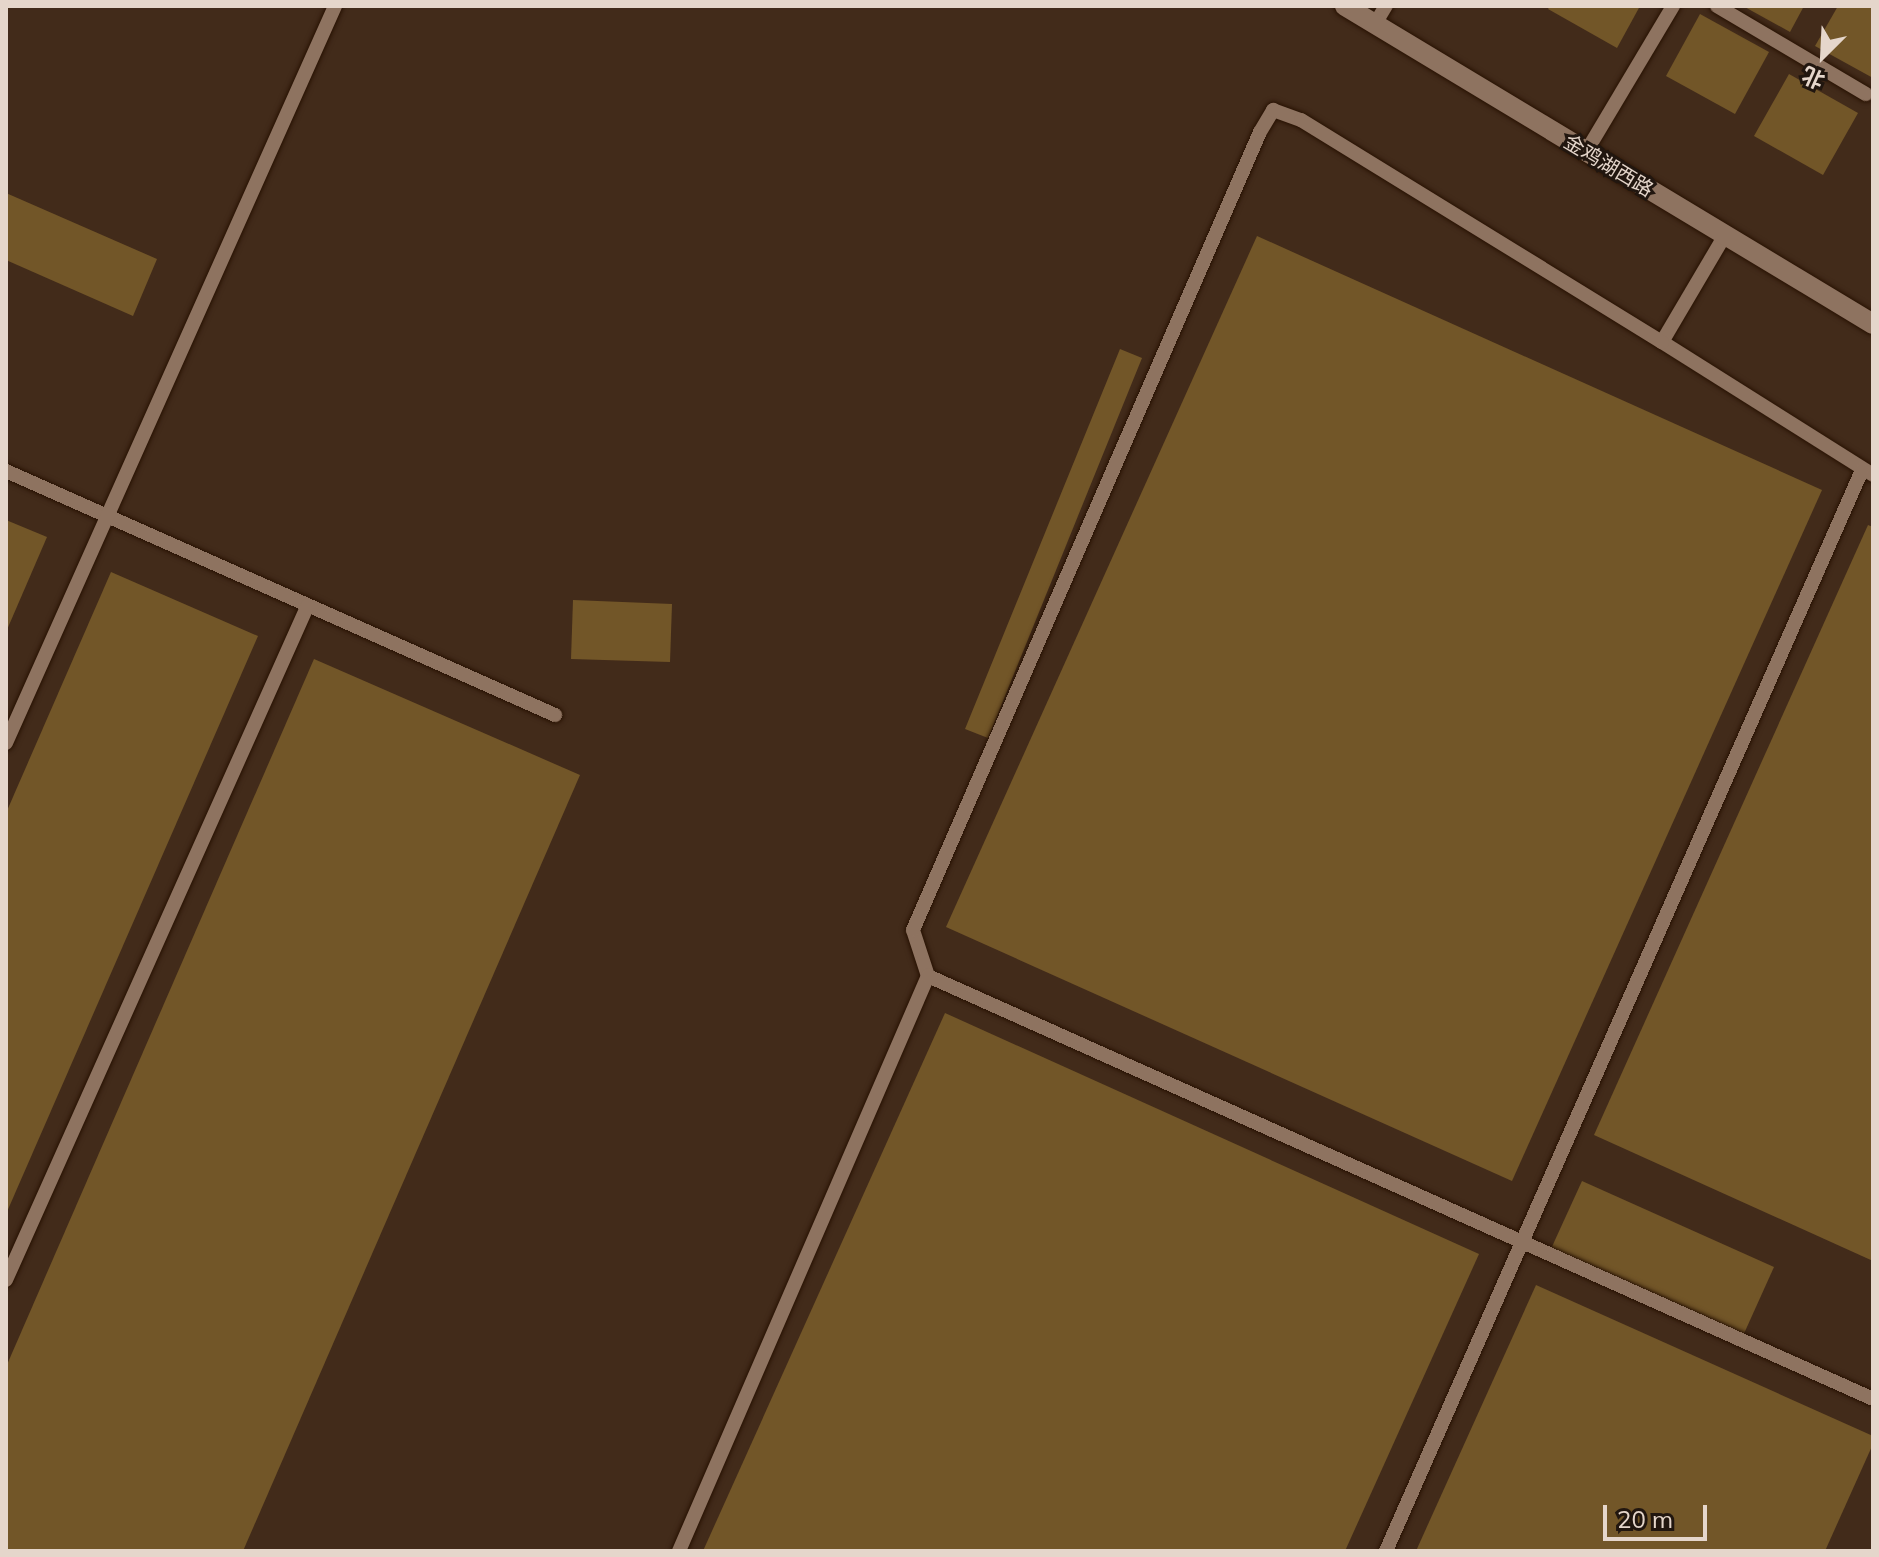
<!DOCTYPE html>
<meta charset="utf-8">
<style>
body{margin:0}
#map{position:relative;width:1879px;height:1557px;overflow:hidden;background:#422b1a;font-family:Mulish,"Noto Sans SC",sans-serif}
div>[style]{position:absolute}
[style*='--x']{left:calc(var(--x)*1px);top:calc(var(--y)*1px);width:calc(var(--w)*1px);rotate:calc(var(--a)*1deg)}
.building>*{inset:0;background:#725628}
.roads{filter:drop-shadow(0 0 2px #281203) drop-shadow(0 0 2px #281203)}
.lane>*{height:14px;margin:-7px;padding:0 7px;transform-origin:7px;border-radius:7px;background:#8e7360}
.secondary>*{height:20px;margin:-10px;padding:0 10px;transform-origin:10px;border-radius:10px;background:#8e7360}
span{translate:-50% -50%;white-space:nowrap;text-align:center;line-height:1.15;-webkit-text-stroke:6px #21160f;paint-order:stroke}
.street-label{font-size:20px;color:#e5d6cb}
.frame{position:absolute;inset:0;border:8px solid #e5d6cb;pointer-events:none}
.north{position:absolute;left:1783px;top:16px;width:80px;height:80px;-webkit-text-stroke:6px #21160f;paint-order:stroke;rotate:204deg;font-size:22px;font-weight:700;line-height:32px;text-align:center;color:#e5d6cb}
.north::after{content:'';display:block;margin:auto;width:28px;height:36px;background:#e5d6cb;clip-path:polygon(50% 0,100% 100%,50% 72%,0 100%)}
.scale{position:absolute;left:1603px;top:1505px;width:104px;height:36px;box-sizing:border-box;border:4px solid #e5d6cb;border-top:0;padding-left:10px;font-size:24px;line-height:28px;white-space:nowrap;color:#e5d6cb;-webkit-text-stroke:6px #21160f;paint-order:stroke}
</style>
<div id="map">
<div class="building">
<i style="clip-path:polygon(1550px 6px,1640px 6px,1617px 48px,1548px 9px)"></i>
<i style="clip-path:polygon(1743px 6px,1804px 6px,1790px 32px)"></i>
<i style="clip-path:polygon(1838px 6px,1873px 6px,1873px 78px,1815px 46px)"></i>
<i style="clip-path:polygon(1700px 14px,1769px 52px,1735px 114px,1666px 76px)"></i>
<i style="clip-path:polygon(1789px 74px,1858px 113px,1823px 175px,1754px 136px)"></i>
<i style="clip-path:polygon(6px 193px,157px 259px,133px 316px,6px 260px)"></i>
<i style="clip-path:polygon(1257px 236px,1822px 490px,1512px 1181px,946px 927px)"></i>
<i style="clip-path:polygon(1120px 349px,1142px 358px,988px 738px,965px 729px)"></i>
<i style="clip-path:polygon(6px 520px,47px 537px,6px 632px)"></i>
<i style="clip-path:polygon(1868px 525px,1873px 527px,1873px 1261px,1594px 1135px)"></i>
<i style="clip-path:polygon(111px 572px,258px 636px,6px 1214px,6px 813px)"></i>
<i style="clip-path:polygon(573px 600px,672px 604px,670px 662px,571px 659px)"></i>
<i style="clip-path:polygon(314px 659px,580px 775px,243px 1551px,6px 1551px,6px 1367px)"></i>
<i style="clip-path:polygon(945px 1013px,1479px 1254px,1345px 1551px,703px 1551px)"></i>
<i style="clip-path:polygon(1582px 1181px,1774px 1267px,1742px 1338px,1550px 1251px)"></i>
<i style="clip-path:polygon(1536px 1285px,1873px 1436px,1873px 1444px,1825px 1551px,1416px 1551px)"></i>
</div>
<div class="roads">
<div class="lane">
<i style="--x:1717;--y:6;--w:173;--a:30.6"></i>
<i style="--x:1375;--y:24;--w:21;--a:-59"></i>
<i style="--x:1586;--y:152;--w:170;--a:-59.2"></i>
<i style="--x:1725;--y:235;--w:124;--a:120.5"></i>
<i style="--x:1662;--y:342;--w:249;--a:32.2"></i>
<i style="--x:6;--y:471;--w:601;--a:23.96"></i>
<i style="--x:6;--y:743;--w:807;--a:-65.94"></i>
<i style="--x:928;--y:976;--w:48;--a:-108.1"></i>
<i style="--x:913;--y:930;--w:870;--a:-66.5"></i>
<i style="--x:1260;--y:132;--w:26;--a:-59"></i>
<i style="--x:1273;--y:110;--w:30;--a:20"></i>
<i style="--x:1301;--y:120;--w:424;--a:31.6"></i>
<i style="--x:6;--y:1280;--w:739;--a:-65.9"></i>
<i style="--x:679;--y:1551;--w:627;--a:-66.59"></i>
<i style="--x:928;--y:976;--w:1035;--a:24.11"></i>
<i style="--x:1386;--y:1551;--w:1181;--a:-66.23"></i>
</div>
<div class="secondary">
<i style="--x:1345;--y:6;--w:616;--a:31.06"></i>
</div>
</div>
<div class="street-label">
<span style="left:1609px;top:165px;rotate:31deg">金鸡湖西路</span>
</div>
<div class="frame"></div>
<div class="north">北</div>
<div class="scale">20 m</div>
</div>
